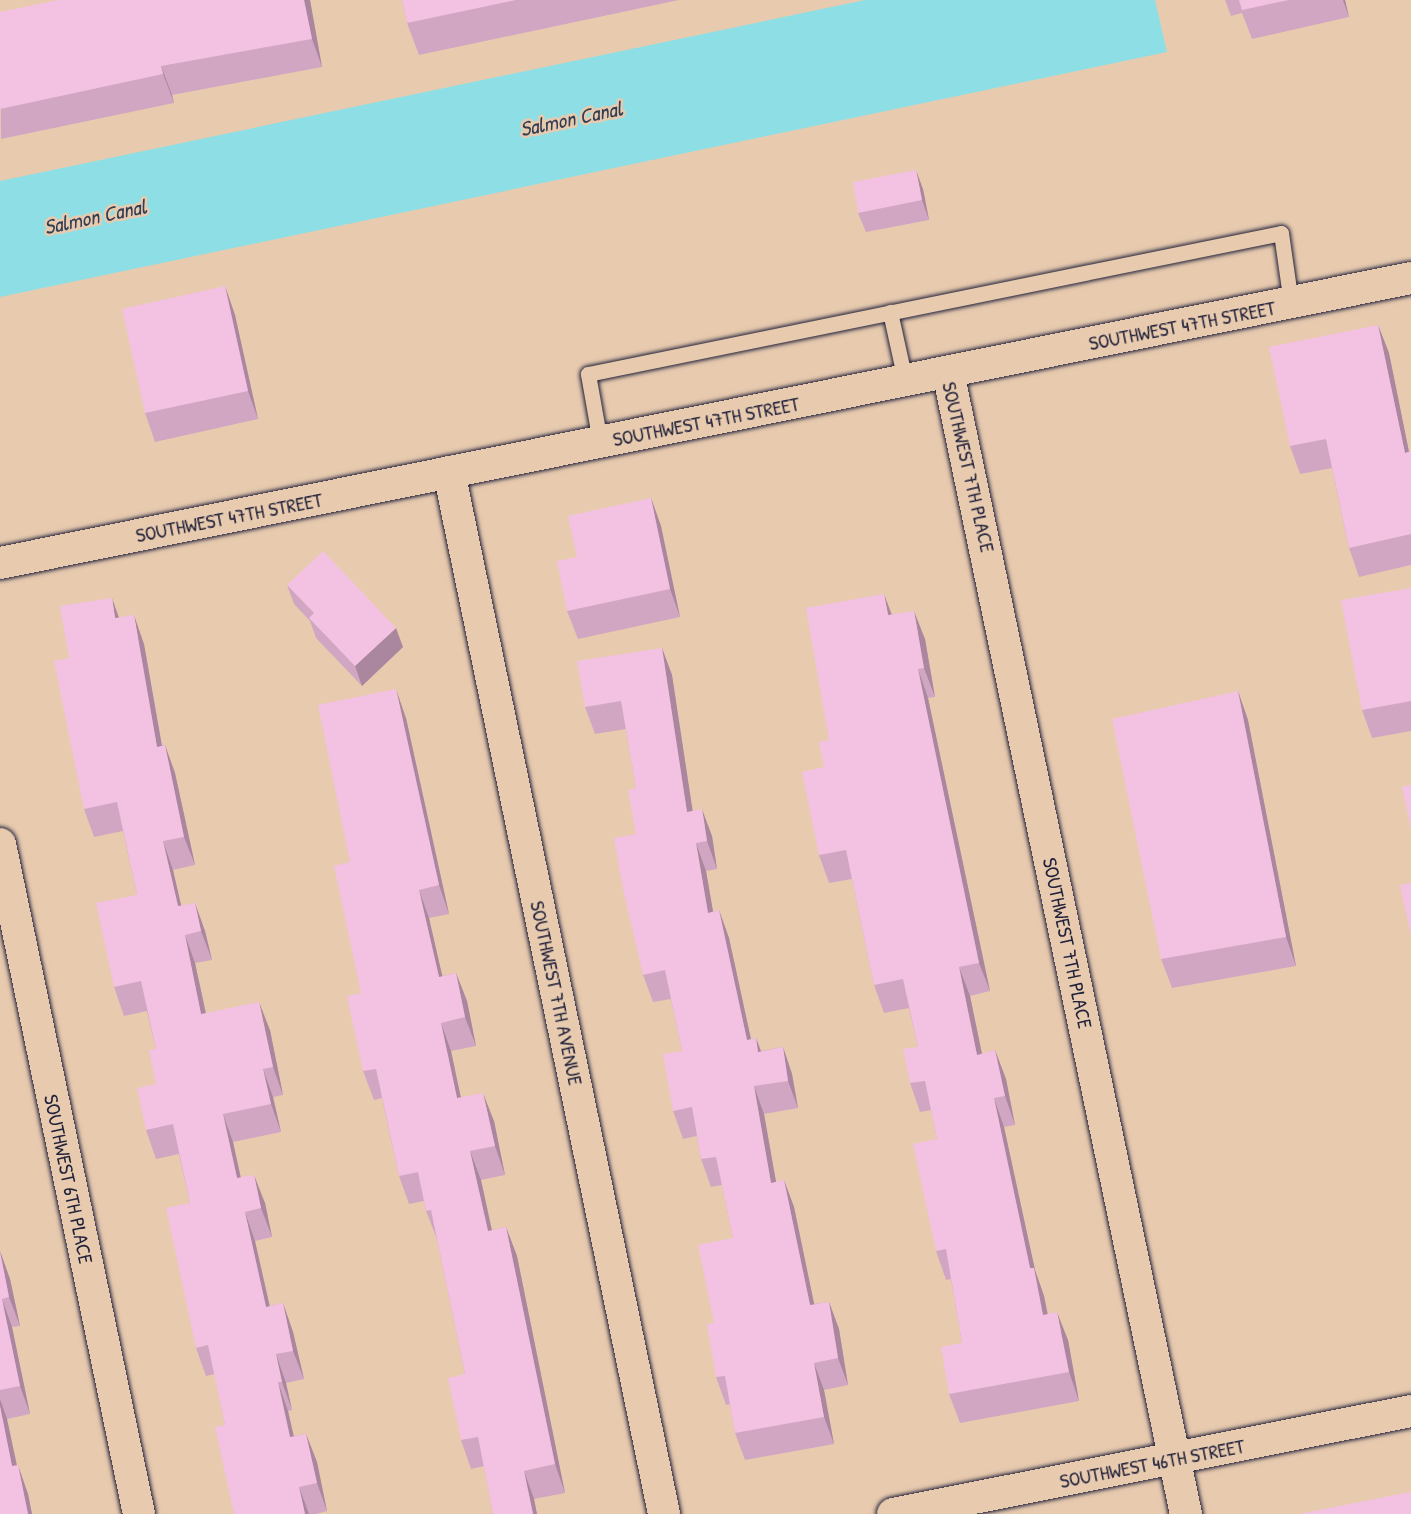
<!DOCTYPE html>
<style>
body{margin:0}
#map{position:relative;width:1411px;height:1514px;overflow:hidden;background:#e8cbaf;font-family:"Patrick Hand",sans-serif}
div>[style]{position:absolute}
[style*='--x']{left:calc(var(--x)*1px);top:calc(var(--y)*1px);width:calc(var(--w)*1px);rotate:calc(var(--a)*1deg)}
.water>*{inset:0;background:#8ddfe5}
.roads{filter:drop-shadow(0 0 2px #22223b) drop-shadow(0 0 2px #22223b)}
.lane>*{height:15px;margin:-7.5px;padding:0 7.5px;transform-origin:7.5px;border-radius:7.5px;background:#e8cbaf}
.street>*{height:32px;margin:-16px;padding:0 16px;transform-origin:16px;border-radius:16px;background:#e8cbaf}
.wall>*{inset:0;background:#d1a6c2}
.shaded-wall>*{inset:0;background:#aa879e}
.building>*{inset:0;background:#f3c1e1}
span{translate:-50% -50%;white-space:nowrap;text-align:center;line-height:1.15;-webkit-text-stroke:5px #e8cbaf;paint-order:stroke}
.street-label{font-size:20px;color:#22223b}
.water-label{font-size:21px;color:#323e54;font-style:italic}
</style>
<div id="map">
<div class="water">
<i style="clip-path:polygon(865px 0,1155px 0,1167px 52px,0 297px,0 181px)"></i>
</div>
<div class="roads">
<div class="lane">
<i style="--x:890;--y:312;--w:70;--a:77.6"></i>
<i style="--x:600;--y:442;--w:69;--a:-100"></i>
<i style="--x:588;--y:374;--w:707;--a:-11.5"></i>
<i style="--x:1281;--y:233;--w:71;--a:81.9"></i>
</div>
<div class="street">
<i style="--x:948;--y:372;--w:1167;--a:78.23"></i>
<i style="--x:449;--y:472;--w:1064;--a:78.34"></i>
<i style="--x:0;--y:563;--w:1439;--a:-11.42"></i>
<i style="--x:0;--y:844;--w:684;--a:78.28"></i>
<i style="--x:893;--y:1514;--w:528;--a:-11.25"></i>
</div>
</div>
<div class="wall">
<i style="clip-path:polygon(310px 0,322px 67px,172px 95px,174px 103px,1px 139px,0 12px)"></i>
<i style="clip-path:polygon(402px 0,679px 0,419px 55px,407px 23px)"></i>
<i style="clip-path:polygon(1225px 0,1345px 0,1349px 17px,1252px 39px,1242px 13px,1231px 16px)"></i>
<i style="clip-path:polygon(923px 189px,929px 220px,866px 232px,858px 213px)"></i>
<i style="clip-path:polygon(225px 286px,235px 315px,258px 419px,155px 442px,145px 413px)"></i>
<i style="clip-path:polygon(1378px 325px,1389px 353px,1409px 452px,1411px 451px,1411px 565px,1359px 577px,1349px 548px,1332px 468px,1300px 474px,1290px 446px)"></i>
<i style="clip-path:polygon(651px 498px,661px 526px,680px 617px,578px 639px,567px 611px,577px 557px)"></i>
<i style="clip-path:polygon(287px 585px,403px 647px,362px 686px,316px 638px,310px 621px,294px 604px)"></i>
<i style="clip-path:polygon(1411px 588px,1411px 731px,1372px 738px,1362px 710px)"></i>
<i style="clip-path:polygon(892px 614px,925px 639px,935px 697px,928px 698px,990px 991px,970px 996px,982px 1054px,995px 1050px,1006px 1079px,1015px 1125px,1004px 1127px,1035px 1270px,1044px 1296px,1048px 1314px,1068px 1340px,1079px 1401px,960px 1423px,949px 1394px,962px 1343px,951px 1279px,946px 1280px,936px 1251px,937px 1139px,931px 1110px,920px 1112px,910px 1083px,918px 1047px,909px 1008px,884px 1013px,874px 985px,852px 879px,829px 883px,819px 855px,824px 767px,829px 740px)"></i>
<i style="clip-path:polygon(119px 618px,144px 644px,162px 745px,165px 745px,175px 773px,195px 865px,173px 870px,181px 906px,195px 903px,205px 931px,212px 960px,195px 963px,206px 1013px,270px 1030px,283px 1095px,273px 1097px,281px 1132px,233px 1142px,241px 1178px,265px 1203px,272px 1237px,255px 1241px,270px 1306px,283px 1303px,293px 1332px,304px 1379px,286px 1383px,292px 1410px,288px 1411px,294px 1436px,306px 1434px,317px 1462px,327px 1511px,316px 1514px,234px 1514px,225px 1425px,215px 1374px,206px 1376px,196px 1348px,190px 1203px,179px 1154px,156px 1159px,146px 1130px,156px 1084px,156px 1049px,147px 1011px,124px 1016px,114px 987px,137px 895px,123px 831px,94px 837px,84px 809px)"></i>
<i style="clip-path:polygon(662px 648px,672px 675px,692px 811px,712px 836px,717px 869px,706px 871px,713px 912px,719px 910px,729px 938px,751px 1039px,756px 1038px,761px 1051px,783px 1047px,792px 1074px,798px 1108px,764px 1114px,776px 1182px,784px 1180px,794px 1207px,814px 1304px,829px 1302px,839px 1329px,848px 1385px,824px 1390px,834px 1444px,745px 1460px,735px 1433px,730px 1404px,726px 1405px,716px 1377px,714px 1323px,733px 1238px,722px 1185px,711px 1187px,701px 1159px,697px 1136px,683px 1139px,673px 1111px,682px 1051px,671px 999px,653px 1002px,643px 975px,636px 834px,636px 788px,626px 729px,595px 734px,585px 707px)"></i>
<i style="clip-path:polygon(1238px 691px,1248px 720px,1296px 966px,1172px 988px,1161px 959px)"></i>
<i style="clip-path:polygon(406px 718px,449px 914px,429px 918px,442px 976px,456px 973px,467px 1001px,476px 1046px,451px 1051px,461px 1098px,494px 1121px,505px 1175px,481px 1180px,492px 1230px,506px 1227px,517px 1256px,565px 1493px,534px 1499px,537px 1514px,491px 1514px,493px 1513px,484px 1466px,471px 1469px,461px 1440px,465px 1374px,437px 1239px,426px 1211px,424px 1201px,409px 1204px,399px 1176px,382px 1098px,374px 1100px,363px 1071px,361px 993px,350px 862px)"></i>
<i style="clip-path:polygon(0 1251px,10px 1279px,20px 1326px,12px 1327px,30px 1414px,7px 1419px,17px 1465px,28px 1494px,32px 1514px,0 1514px)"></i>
</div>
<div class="shaded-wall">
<i style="clip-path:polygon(304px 0,310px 0,322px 67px,312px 39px)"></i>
<i style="clip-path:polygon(1343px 0,1345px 0,1349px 17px)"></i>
<i style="clip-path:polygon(161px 66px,172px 95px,174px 103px,163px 74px)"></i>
<i style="clip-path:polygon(916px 170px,923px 189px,929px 220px,922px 200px)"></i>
<i style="clip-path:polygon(225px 286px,235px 315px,258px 419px,248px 391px)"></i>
<i style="clip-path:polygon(1378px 325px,1389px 353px,1411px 462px,1405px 453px)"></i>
<i style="clip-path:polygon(651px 498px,661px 526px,680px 617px,670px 589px)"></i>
<i style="clip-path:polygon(884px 594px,895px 623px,888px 615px)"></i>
<i style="clip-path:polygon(112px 598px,122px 626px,115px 618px)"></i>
<i style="clip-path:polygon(914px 611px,925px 639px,935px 697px,924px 668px)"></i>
<i style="clip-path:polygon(134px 615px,144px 644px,167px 775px,157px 747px)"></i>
<i style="clip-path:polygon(396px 628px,403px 647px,362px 686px,355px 666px)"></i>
<i style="clip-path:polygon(662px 648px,672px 675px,697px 839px,687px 812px)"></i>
<i style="clip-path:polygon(918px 669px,928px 698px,990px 991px,979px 963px)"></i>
<i style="clip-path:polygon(396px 689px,406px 718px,449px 914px,439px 885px)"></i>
<i style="clip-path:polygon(1238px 691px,1248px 720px,1296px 966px,1286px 937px)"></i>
<i style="clip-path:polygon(165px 745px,175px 773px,195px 865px,184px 837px)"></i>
<i style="clip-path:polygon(702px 809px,712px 836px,717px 869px,707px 841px)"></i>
<i style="clip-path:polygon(163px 841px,173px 870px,188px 935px,178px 906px)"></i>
<i style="clip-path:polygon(696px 843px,706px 871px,718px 940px,708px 913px)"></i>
<i style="clip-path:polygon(419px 890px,429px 918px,449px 1005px,439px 977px)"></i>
<i style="clip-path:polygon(195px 903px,205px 931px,212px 960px,201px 931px)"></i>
<i style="clip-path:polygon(719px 910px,729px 938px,757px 1067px,747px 1040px)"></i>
<i style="clip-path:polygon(185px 935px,195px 963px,212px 1042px,201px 1014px)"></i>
<i style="clip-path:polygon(959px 967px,970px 996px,988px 1083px,977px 1055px)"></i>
<i style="clip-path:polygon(456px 973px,467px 1001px,476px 1046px,465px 1017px)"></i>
<i style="clip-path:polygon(259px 1002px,270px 1030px,283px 1095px,273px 1067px)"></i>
<i style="clip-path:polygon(441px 1023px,451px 1051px,467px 1127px,457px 1098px)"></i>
<i style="clip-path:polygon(756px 1038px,766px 1065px,758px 1052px)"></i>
<i style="clip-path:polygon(783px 1047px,792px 1074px,798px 1108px,788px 1081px)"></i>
<i style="clip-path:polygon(995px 1050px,1006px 1079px,1015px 1125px,1005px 1096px)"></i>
<i style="clip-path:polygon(263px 1069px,273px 1097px,281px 1132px,271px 1104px)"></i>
<i style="clip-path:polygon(754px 1086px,764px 1114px,781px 1210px,771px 1183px)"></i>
<i style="clip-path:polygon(483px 1093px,494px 1121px,505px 1175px,495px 1146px)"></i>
<i style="clip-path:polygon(994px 1098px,1004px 1127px,1035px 1270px,1044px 1296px,1053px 1343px,1043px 1315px,1030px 1268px)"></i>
<i style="clip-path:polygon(223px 1114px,233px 1142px,247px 1207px,237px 1178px)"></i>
<i style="clip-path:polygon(470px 1151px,481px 1180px,498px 1259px,488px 1231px)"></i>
<i style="clip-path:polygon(254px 1175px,265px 1203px,272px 1237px,261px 1208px)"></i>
<i style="clip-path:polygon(784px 1180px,794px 1207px,820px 1332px,810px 1305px)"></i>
<i style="clip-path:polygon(245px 1212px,255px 1241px,276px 1335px,266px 1307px)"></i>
<i style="clip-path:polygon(506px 1227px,517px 1256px,565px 1493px,555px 1464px)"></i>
<i style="clip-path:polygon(0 1251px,10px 1279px,20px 1326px,9px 1297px)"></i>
<i style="clip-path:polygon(2px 1299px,12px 1327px,30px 1414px,20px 1386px)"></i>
<i style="clip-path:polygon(829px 1302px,839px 1329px,848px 1385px,838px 1358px)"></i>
<i style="clip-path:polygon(283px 1303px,293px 1332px,304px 1379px,293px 1351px)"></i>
<i style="clip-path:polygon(1057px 1312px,1068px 1340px,1079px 1401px,1069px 1372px)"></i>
<i style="clip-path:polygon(276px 1354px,286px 1383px,292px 1410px,282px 1382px)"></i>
<i style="clip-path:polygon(814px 1363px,824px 1390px,834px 1444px,824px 1417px)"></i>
<i style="clip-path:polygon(278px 1382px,288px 1411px,300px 1465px,290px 1437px)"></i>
<i style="clip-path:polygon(0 1399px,7px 1419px,23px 1495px,12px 1466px,0 1406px)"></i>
<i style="clip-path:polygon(306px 1434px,317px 1462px,327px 1511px,317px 1483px)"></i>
<i style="clip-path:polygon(18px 1465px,28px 1494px,32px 1514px,28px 1514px)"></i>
<i style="clip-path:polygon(524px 1471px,534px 1499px,537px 1514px,533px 1514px)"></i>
<i style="clip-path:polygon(299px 1487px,309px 1514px,305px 1514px)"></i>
</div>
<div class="building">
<i style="clip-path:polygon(58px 0,304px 0,312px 39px,161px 66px,163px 74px,0 109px,0 12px)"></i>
<i style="clip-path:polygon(402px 0,516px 0,407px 23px)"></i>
<i style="clip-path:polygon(1239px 0,1289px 0,1242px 10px)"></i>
<i style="clip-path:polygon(916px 170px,922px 200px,858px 213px,853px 182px)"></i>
<i style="clip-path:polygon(225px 286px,248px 391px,145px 413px,122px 309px)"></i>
<i style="clip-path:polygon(1378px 325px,1405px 453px,1411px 451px,1411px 534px,1349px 548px,1326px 439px,1290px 446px,1269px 347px)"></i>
<i style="clip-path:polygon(651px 498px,670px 589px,567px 611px,557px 561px,577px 557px,568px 516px)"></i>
<i style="clip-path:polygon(323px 551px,396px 628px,355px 666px,309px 618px,314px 613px,287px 585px)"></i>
<i style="clip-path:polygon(1411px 588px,1411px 701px,1362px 710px,1341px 600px)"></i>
<i style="clip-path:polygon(884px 594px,888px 615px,914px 611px,924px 668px,918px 669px,979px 963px,959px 967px,977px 1055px,995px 1050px,1005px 1096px,994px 1098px,1030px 1268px,1034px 1268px,1043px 1315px,1057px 1312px,1069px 1372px,949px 1394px,941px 1347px,962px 1343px,946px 1249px,936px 1251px,913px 1144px,937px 1139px,925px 1081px,910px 1083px,903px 1049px,918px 1047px,903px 979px,874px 985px,846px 850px,819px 855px,802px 772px,824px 767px,819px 742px,829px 740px,806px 608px)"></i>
<i style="clip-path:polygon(112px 598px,115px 618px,134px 615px,157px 747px,165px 745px,184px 837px,163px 841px,178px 906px,195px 903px,201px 931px,185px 935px,201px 1014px,259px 1002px,273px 1067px,263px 1069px,271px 1104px,223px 1114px,237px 1178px,254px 1175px,261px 1208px,245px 1212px,266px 1307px,283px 1303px,293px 1351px,276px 1354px,282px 1382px,278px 1382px,290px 1437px,306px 1434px,317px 1483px,299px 1487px,305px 1514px,234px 1514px,215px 1427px,225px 1425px,208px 1345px,196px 1348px,166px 1208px,190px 1203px,173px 1124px,146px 1130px,137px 1088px,156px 1084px,149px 1050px,156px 1049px,141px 981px,114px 987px,96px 903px,137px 895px,117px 802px,84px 809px,54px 661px,69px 658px,60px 606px)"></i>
<i style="clip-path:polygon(662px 648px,687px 812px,702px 809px,707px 841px,696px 843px,708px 913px,719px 910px,747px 1040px,756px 1038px,758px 1052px,783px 1047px,788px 1081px,754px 1086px,771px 1183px,784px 1180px,810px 1305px,829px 1302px,838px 1358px,814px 1363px,824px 1417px,735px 1433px,725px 1376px,716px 1377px,707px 1324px,714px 1323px,698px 1245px,733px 1238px,716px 1157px,701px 1159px,692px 1107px,673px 1111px,663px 1054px,682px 1051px,665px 970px,643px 975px,623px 889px,614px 838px,636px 834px,628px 790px,636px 788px,621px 701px,585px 707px,577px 661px)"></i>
<i style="clip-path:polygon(396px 689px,439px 885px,419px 890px,439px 977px,456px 973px,465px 1017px,441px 1023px,457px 1098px,483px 1093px,495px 1146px,470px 1151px,488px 1231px,506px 1227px,555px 1464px,524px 1471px,533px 1514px,491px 1514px,493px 1513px,478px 1437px,461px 1440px,448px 1378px,465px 1374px,431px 1210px,426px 1211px,418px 1172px,399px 1176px,376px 1069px,363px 1071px,347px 996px,361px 993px,334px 866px,350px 862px,318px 705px)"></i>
<i style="clip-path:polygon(1238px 691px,1286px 937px,1161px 959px,1112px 719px)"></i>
<i style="clip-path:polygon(1411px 785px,1411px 829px,1402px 787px)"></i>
<i style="clip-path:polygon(1411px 883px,1411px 936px,1400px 885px)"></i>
<i style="clip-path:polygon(0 1252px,9px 1297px,2px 1299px,20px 1386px,0 1390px)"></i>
<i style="clip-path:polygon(0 1406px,12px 1466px,18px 1465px,28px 1514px,0 1514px)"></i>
<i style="clip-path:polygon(1410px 1492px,1411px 1497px,1411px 1514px,1299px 1514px)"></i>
</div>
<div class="street-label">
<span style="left:1182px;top:325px;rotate:-11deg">SOUTHWEST 47TH STREET</span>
<span style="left:706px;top:421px;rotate:-11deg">SOUTHWEST 47TH STREET</span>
<span style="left:969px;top:467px;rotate:77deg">SOUTHWEST 7TH PLACE</span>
<span style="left:229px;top:517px;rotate:-11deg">SOUTHWEST 47TH STREET</span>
<span style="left:1068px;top:943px;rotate:78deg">SOUTHWEST 7TH PLACE</span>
<span style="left:557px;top:993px;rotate:78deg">SOUTHWEST 7TH AVENUE</span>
<span style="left:69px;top:1179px;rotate:78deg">SOUTHWEST 6TH PLACE</span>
<span style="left:1152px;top:1463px;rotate:-11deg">SOUTHWEST 46TH STREET</span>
</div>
<div class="water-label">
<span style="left:571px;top:119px;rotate:-12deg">Salmon Canal</span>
<span style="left:95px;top:217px;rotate:-12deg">Salmon Canal</span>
</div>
</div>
